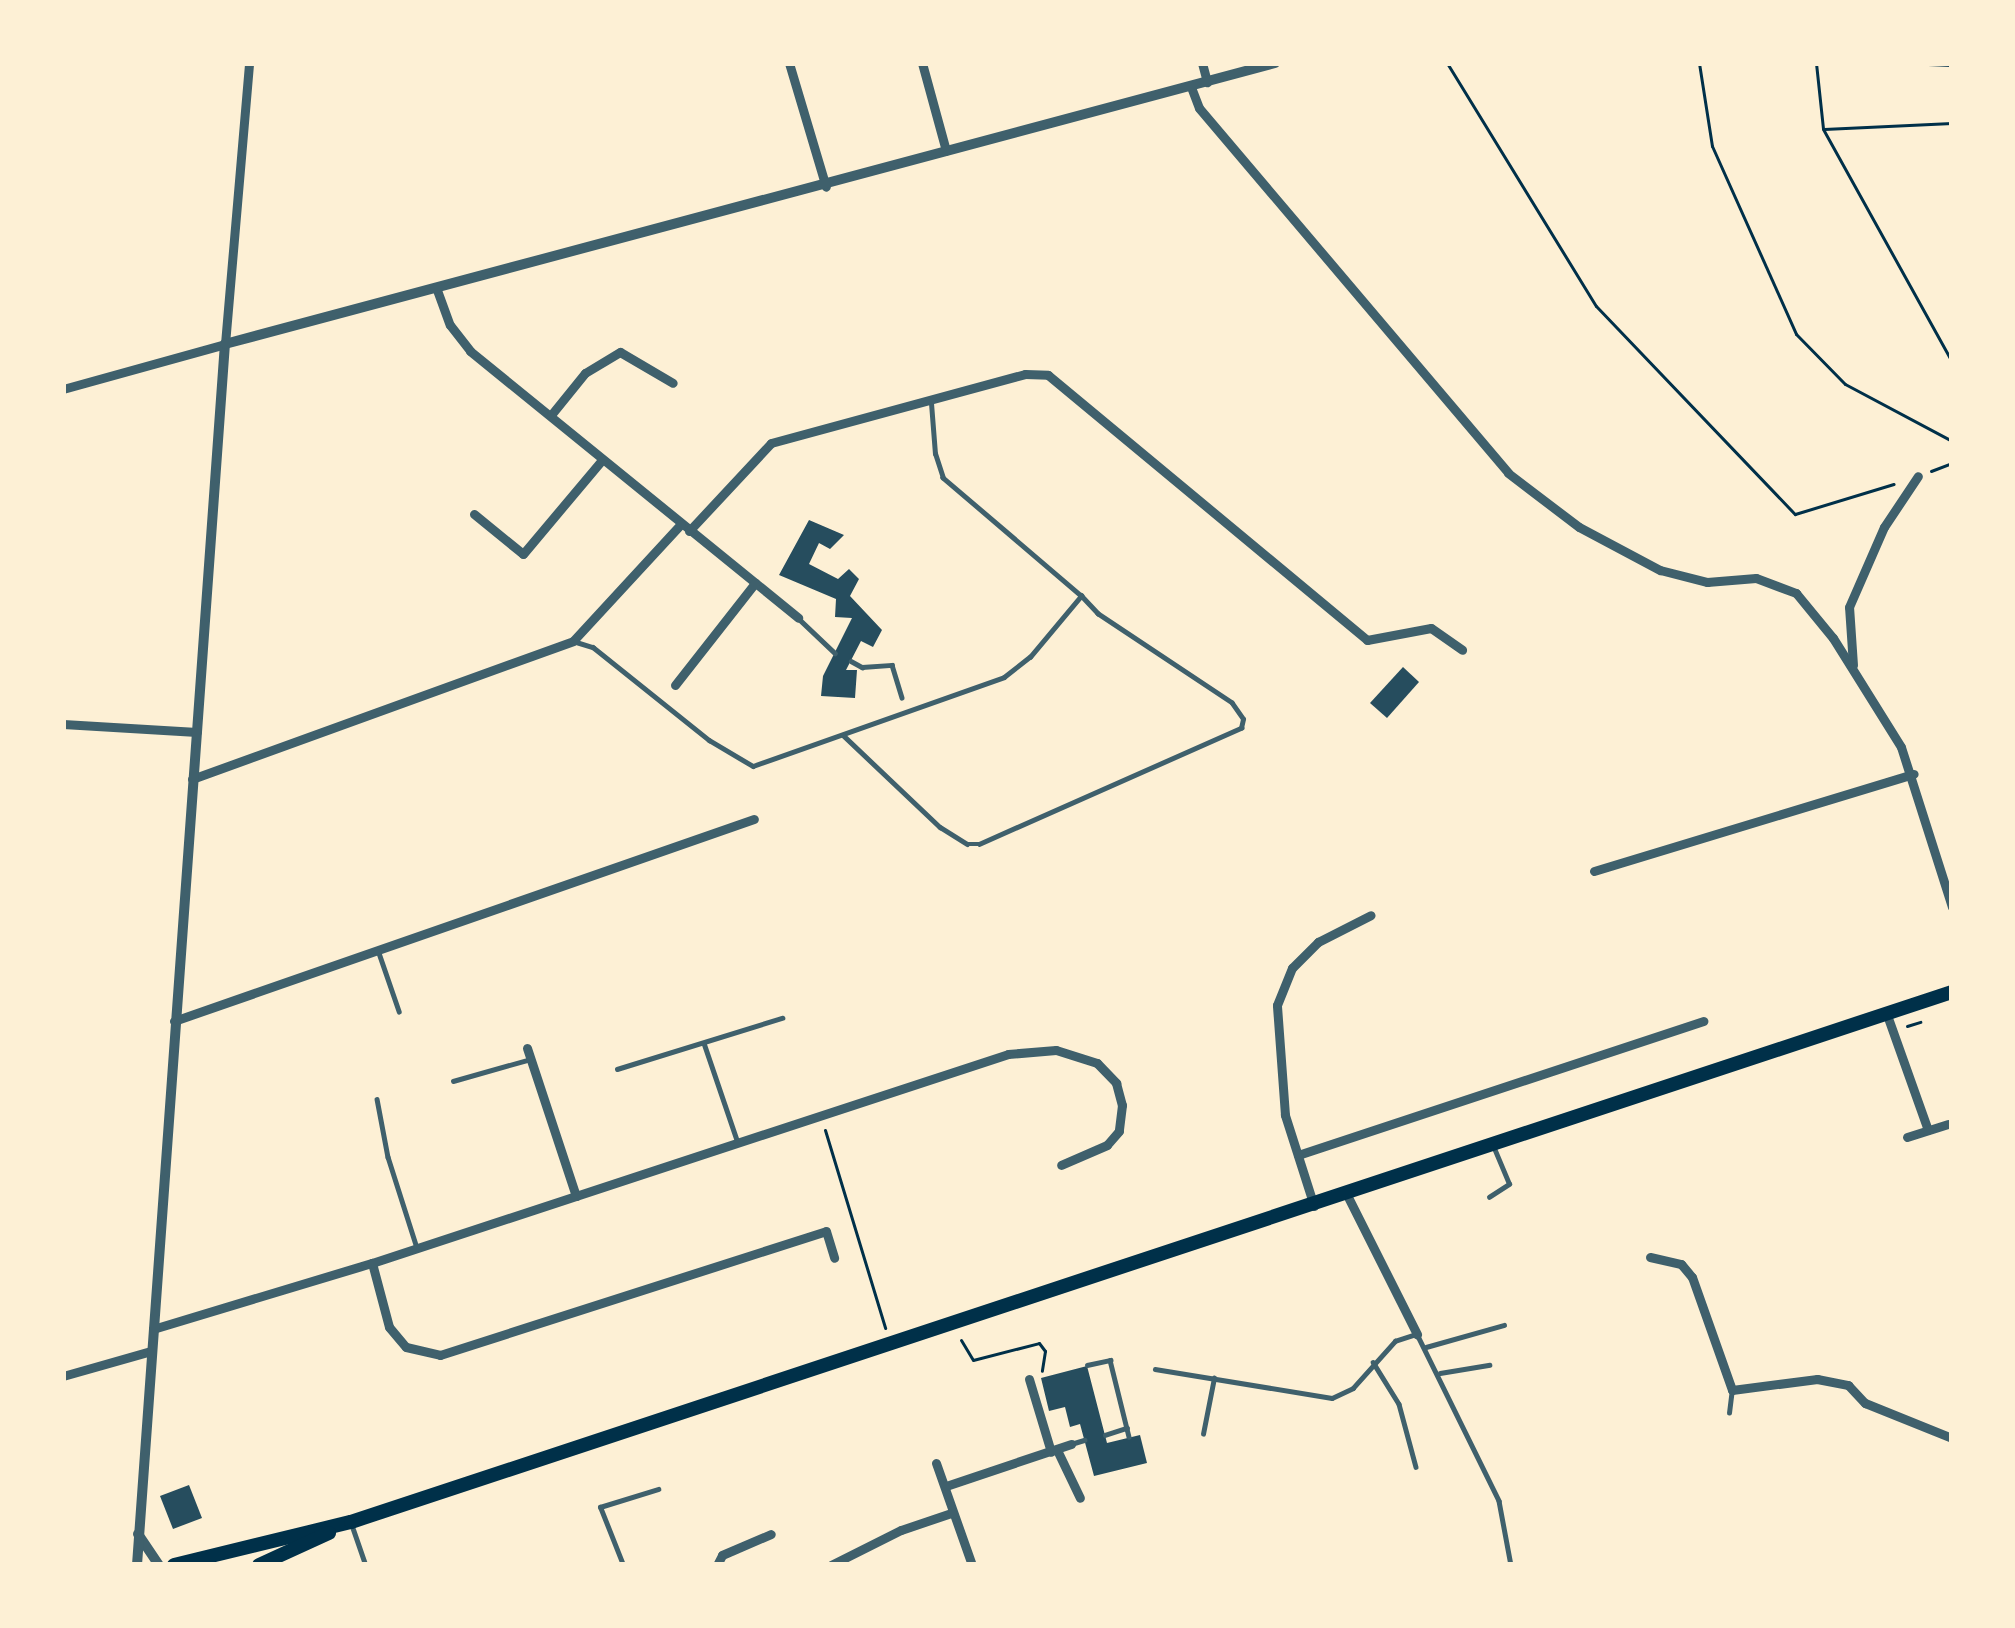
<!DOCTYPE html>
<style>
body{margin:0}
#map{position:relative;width:2015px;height:1628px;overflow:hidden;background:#fdf0d5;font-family:Rubik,sans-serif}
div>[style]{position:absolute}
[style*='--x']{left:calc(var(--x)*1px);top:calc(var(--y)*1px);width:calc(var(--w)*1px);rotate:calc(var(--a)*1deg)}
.building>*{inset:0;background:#264d5e}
.path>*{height:3px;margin:-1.5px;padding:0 1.5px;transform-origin:1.5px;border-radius:1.5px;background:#003049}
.service>*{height:4.5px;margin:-2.25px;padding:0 2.25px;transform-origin:2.25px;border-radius:2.25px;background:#3f606c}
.minor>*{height:9px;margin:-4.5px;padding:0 4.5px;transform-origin:4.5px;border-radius:4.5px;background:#3f606c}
.tertiary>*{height:10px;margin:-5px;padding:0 5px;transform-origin:5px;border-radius:5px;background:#3f606c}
.primary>*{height:14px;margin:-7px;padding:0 7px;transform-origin:7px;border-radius:7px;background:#003049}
span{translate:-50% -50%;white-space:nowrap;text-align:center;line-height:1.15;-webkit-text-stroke:10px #fdf0d5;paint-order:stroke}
.frame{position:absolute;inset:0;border:66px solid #fdf0d5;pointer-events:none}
</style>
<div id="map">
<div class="building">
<i style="clip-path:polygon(809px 520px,844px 535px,830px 549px,819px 543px,809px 564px,838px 579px,849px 569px,859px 579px,850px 596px,882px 630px,873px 647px,861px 641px,846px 670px,857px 670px,855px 698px,821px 696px,823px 676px,852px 618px,835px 617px,836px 599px,779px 575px)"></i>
<i style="clip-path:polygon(1403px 667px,1419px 682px,1387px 718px,1370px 703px)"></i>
<i style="clip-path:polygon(1087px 1366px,1107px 1443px,1140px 1435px,1147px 1463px,1094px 1476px,1080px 1424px,1070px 1427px,1065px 1407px,1049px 1411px,1041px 1378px)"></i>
<i style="clip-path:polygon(189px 1485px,202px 1518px,173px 1529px,160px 1496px)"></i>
</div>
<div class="path">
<i style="--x:1447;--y:63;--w:285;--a:58.5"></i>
<i style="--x:1596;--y:306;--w:288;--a:46.3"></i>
<i style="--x:1795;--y:514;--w:103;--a:-16.9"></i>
<i style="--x:1699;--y:63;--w:84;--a:81.1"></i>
<i style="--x:1712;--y:146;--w:206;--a:65.9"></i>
<i style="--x:1796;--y:334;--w:70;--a:45.6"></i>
<i style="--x:1845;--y:384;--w:121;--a:28"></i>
<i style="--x:1816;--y:63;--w:66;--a:83.9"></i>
<i style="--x:1823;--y:129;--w:266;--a:61"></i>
<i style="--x:1903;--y:63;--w:49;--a:2.3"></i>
<i style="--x:1824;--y:129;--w:128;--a:-2.7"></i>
<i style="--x:1931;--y:471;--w:22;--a:-21"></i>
<i style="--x:1907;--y:1026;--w:14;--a:-17"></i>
<i style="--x:825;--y:1130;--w:207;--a:73.1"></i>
<i style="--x:961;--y:1340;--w:23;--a:59"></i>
<i style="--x:973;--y:1360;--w:68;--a:-14.4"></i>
<i style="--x:1039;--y:1343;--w:10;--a:53"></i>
<i style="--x:1045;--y:1351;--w:20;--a:99"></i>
</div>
<div class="service">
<i style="--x:798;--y:618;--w:51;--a:43.4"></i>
<i style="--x:573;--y:641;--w:21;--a:17"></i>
<i style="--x:593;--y:647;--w:149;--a:38.7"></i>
<i style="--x:709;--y:740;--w:51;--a:30.6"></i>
<i style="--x:753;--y:766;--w:266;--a:-19.5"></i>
<i style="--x:1004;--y:677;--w:33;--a:-38"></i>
<i style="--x:1030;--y:657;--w:80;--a:-50.1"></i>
<i style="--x:1081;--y:596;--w:182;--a:-139.5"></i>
<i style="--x:943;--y:478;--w:25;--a:-108"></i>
<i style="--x:935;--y:454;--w:51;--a:-94.5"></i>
<i style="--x:851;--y:661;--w:13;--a:29"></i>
<i style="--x:862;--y:667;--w:30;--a:-4"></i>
<i style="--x:892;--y:665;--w:34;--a:73"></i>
<i style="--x:843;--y:735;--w:134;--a:43.5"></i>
<i style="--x:940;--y:827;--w:32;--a:32"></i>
<i style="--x:967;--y:844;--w:12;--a:0"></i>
<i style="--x:979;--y:844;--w:287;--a:-23.9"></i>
<i style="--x:1241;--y:728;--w:9;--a:-77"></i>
<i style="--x:1243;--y:719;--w:19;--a:-125"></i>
<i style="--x:1232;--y:703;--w:161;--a:-146.4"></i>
<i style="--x:1098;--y:614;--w:25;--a:-133"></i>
<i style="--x:378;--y:950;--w:65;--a:71"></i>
<i style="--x:704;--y:1043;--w:106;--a:71.2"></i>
<i style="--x:617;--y:1069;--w:173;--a:-17.2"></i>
<i style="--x:453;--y:1081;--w:81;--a:-15.8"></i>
<i style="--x:377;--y:1099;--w:59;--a:79.3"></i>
<i style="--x:388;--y:1157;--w:96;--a:72.3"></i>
<i style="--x:1489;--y:1197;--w:24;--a:-33"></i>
<i style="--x:1509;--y:1184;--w:41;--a:-112.8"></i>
<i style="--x:1426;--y:1347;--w:81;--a:-15.8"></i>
<i style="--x:1373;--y:1362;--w:49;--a:58.2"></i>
<i style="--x:1399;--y:1404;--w:65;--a:74.9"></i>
<i style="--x:1087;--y:1365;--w:24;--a:-12"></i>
<i style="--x:1110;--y:1360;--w:79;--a:76.1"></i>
<i style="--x:1155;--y:1369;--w:179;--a:9.3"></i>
<i style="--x:1332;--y:1398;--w:23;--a:-25"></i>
<i style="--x:1353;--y:1388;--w:63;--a:-48.2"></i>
<i style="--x:1395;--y:1341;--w:23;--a:-18"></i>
<i style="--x:1417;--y:1334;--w:186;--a:63.8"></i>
<i style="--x:1499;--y:1501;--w:65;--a:79.4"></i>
<i style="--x:1440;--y:1373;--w:50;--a:-9.3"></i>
<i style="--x:1729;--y:1413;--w:23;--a:-83"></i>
<i style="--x:1203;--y:1434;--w:57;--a:-78.9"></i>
<i style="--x:1105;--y:1435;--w:23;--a:-18"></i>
<i style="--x:1071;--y:1444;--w:14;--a:-17"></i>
<i style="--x:353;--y:1528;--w:39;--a:71"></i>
<i style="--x:623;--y:1565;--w:62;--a:-111.6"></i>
<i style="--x:600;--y:1507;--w:61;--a:-17.2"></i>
</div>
<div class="minor">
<i style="--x:789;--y:63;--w:129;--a:73.4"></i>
<i style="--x:922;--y:63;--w:91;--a:74.7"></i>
<i style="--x:1202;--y:63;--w:20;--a:75"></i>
<i style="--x:1191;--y:87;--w:22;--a:69"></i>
<i style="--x:1199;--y:108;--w:478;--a:49.7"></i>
<i style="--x:1508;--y:473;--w:89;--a:37.3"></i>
<i style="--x:1579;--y:527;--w:92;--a:28"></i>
<i style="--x:1660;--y:570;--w:49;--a:14.3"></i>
<i style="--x:1707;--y:582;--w:49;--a:-4.7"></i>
<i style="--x:1756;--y:578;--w:43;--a:20.6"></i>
<i style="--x:1796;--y:593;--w:58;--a:50.6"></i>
<i style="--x:1833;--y:638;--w:128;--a:58"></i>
<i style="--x:1901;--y:747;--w:168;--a:72.3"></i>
<i style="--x:437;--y:290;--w:37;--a:70"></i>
<i style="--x:450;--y:325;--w:33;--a:52"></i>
<i style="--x:470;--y:351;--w:423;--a:39.1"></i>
<i style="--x:63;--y:389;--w:168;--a:-15.5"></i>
<i style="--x:225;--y:344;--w:282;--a:-85.1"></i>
<i style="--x:551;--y:415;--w:54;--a:-51"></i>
<i style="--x:585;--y:373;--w:41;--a:-31"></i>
<i style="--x:620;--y:352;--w:61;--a:30.3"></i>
<i style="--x:474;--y:514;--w:63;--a:39.2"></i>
<i style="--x:523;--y:554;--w:123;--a:-50"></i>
<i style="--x:689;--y:531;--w:120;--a:-47"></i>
<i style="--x:771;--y:443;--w:263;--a:-15.2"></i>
<i style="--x:1025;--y:374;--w:23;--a:2"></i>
<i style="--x:1048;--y:375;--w:415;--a:39.7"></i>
<i style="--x:1367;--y:640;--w:65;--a:-10.6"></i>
<i style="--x:1431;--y:628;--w:38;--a:35"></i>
<i style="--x:1853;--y:665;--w:58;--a:-93.9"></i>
<i style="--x:1849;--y:607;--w:87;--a:-66.4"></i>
<i style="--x:1884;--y:527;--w:61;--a:-56.3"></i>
<i style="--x:675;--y:685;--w:130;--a:-51.9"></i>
<i style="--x:63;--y:724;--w:134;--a:3.4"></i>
<i style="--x:192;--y:779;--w:405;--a:-19.9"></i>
<i style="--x:573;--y:641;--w:159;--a:-47.3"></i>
<i style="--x:1594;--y:871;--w:334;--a:-16.9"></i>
<i style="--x:1887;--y:1015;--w:122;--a:70.4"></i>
<i style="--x:174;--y:1021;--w:614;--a:-19.2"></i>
<i style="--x:527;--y:1048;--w:156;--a:71.7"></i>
<i style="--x:1907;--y:1137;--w:43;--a:-17.6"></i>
<i style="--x:1298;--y:1155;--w:427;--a:-18.3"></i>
<i style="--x:1347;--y:1195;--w:156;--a:63.3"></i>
<i style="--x:1314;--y:1206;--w:96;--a:-107.7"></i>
<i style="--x:1285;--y:1115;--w:110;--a:-94.2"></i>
<i style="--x:1277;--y:1005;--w:40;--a:-68"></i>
<i style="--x:1292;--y:968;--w:37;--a:-45"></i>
<i style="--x:1318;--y:942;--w:59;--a:-27"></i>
<i style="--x:1650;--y:1257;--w:32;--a:13"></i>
<i style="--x:1681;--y:1264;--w:17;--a:50"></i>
<i style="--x:1692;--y:1277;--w:120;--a:70.5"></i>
<i style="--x:1732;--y:1390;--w:86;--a:-7.4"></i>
<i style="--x:1817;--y:1379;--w:32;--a:11"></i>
<i style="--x:1848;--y:1385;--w:25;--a:47"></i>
<i style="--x:1865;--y:1403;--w:94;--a:21.9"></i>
<i style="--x:372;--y:1263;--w:66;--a:75.1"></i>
<i style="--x:389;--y:1327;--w:26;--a:50"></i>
<i style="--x:406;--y:1347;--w:35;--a:13"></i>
<i style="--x:440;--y:1355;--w:405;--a:-17.8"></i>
<i style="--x:826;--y:1231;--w:28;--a:73"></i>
<i style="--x:153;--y:1329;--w:229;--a:-16.8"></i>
<i style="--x:372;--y:1263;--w:669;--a:-18.19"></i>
<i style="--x:1008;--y:1054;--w:48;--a:-4.8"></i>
<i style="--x:1056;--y:1050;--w:43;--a:17.6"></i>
<i style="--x:1097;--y:1063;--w:28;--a:46"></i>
<i style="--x:1116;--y:1083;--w:23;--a:75"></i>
<i style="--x:1122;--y:1105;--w:26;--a:97"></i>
<i style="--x:1119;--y:1131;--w:18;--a:131"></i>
<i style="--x:1107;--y:1145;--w:50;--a:156.5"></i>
<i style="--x:63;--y:1376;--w:91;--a:-15.9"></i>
<i style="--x:1029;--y:1379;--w:76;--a:73.2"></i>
<i style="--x:1057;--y:1450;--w:53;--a:64.4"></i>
<i style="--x:936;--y:1463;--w:108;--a:70.6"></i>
<i style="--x:946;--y:1486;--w:132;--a:-18.6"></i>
<i style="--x:717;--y:1565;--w:11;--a:-63"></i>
<i style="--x:722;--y:1555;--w:53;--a:-23.2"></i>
<i style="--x:831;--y:1565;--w:78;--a:-26.6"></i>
<i style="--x:901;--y:1530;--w:53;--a:-18.8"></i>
</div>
<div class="tertiary">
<i style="--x:138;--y:1534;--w:37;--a:56"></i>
<i style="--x:137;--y:1565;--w:1224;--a:-85.88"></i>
<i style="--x:225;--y:344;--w:1087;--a:-14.98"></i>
</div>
<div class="primary">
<i style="--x:174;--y:1565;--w:182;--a:-13.7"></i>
<i style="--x:351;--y:1522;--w:1686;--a:-18.32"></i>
<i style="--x:259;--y:1565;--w:77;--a:-24.6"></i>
</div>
<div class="frame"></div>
</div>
